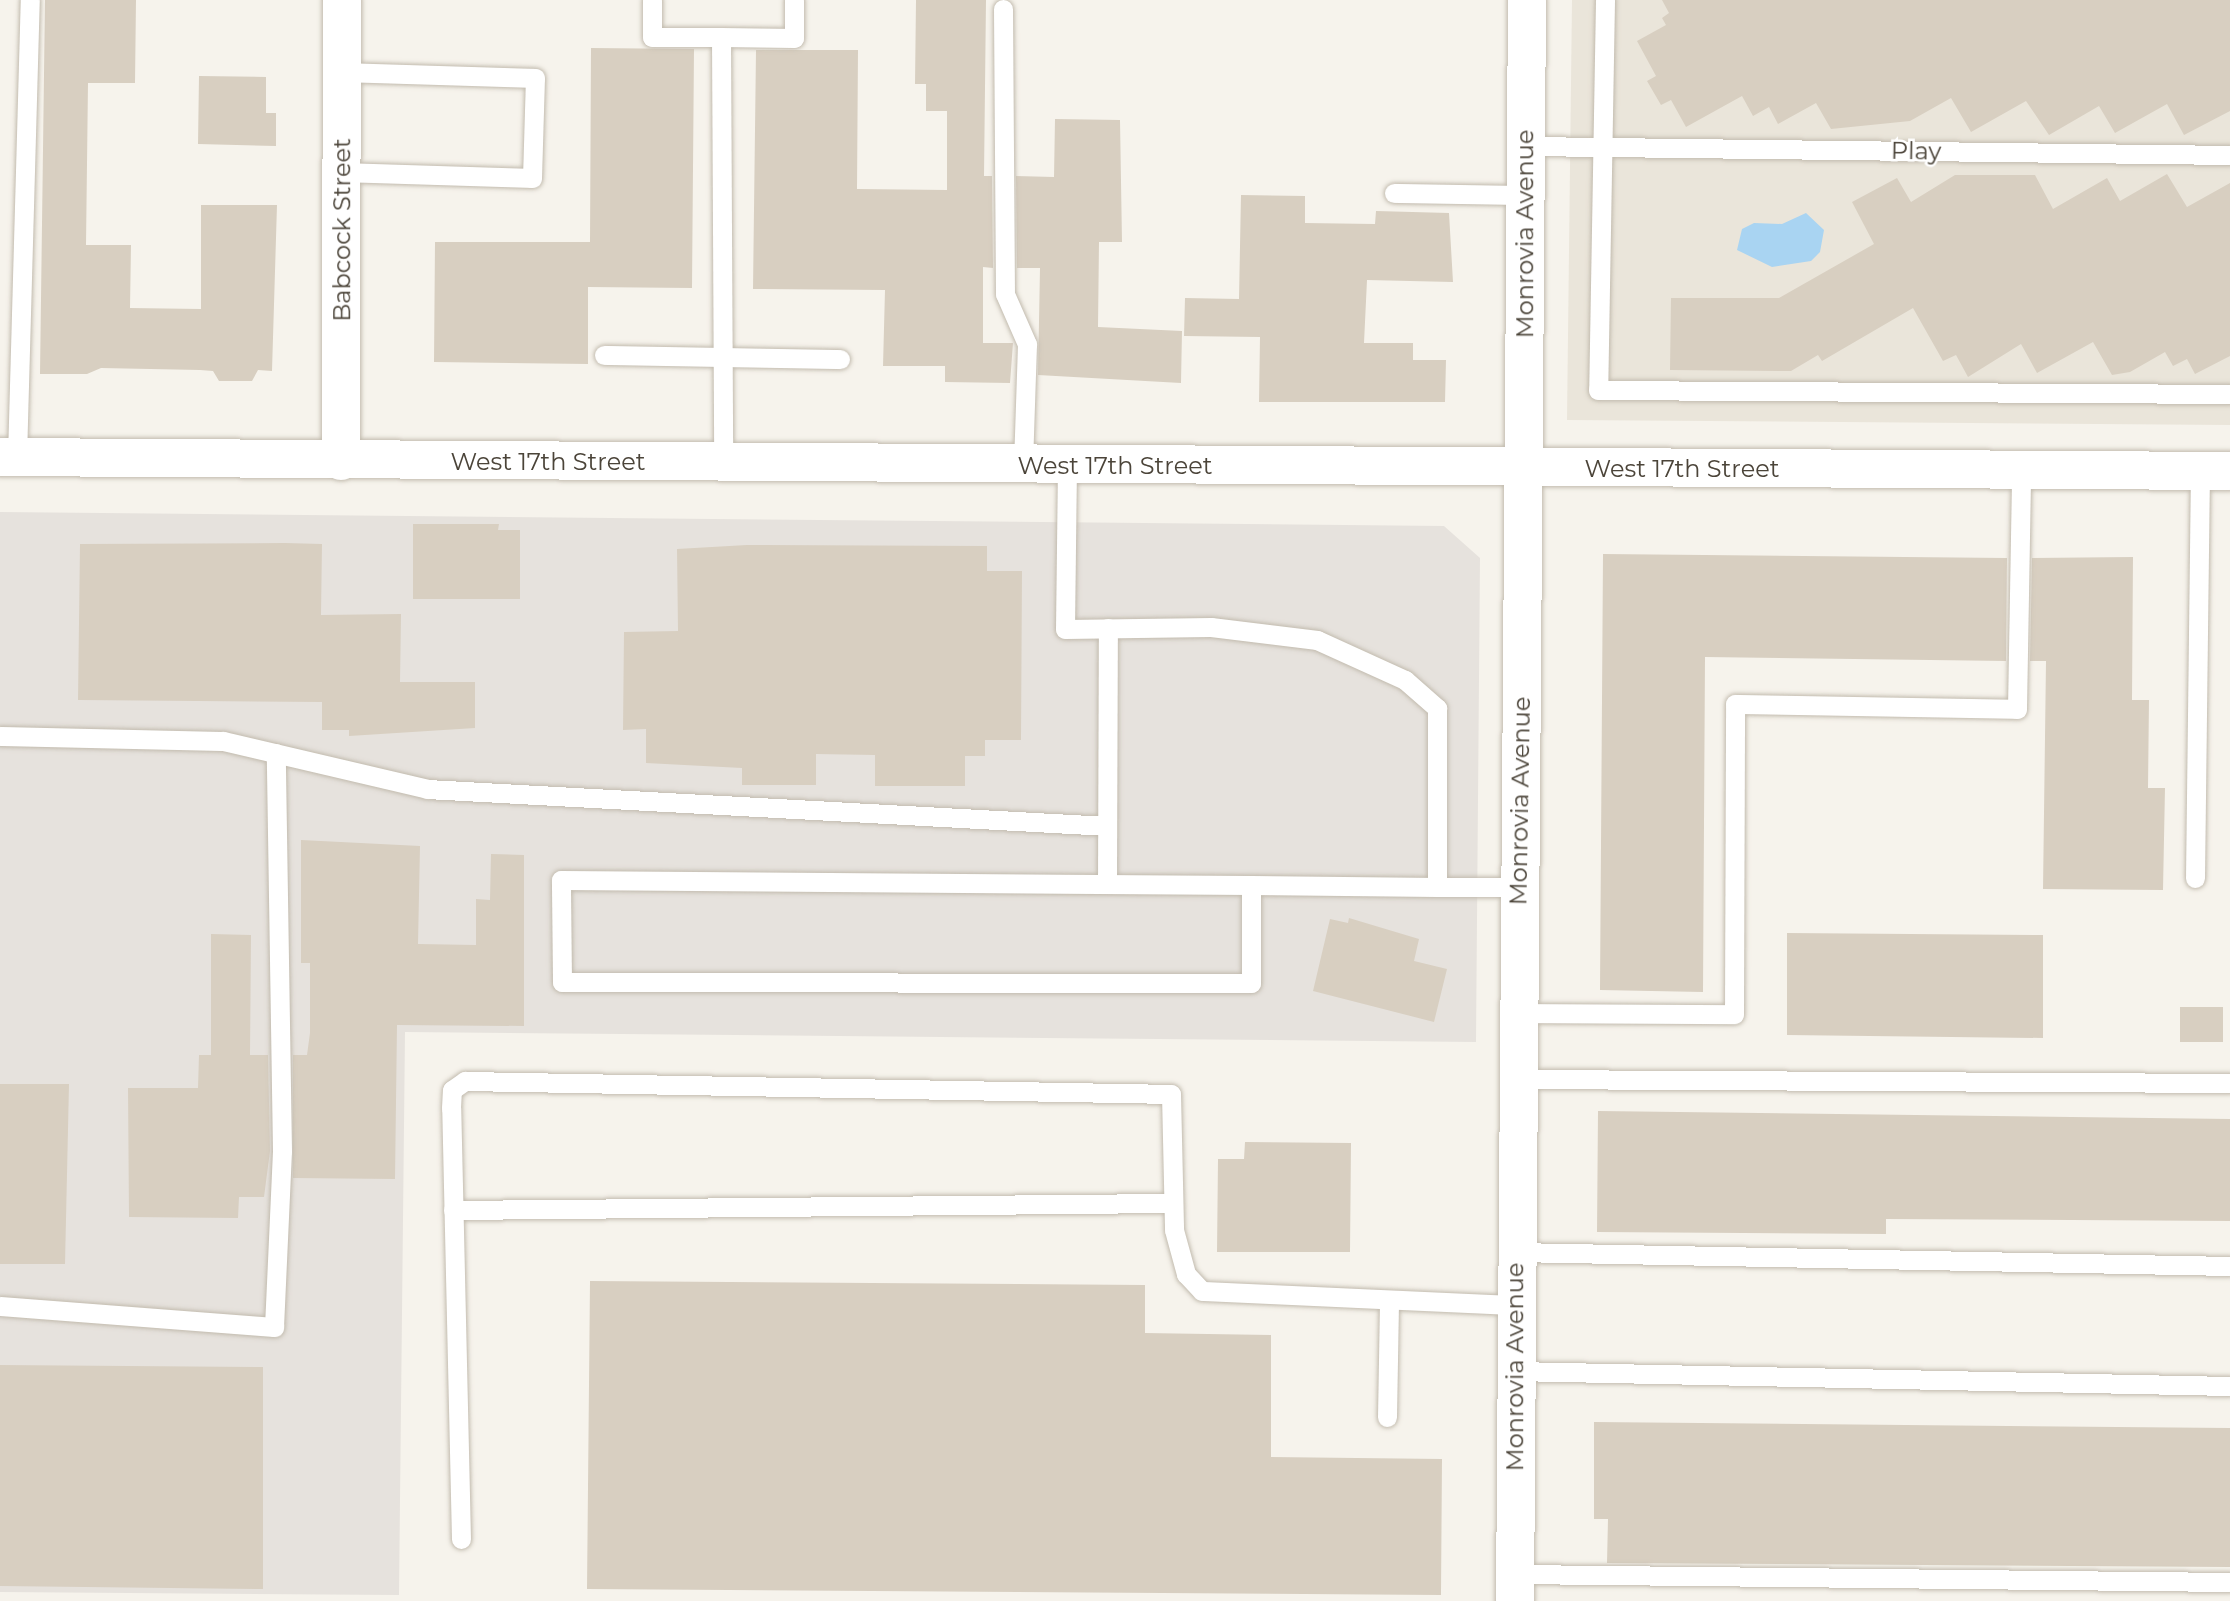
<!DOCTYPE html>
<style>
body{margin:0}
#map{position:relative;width:2230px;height:1601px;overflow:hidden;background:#f6f3ec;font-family:Montserrat,sans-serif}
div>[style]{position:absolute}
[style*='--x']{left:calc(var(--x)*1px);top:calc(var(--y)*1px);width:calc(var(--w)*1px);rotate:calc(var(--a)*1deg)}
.residential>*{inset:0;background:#eae5da}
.industrial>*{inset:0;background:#e6e2dd}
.water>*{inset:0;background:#a9d4f2}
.building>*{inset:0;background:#d8cfc1}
.roads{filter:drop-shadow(0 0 2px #c2bbae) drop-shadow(0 0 2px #c2bbae)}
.service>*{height:19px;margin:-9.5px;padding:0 9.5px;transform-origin:9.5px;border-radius:9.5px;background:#fff}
.minor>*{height:38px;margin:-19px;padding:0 19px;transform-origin:19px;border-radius:19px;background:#fff}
.tertiary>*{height:38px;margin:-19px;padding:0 19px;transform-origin:19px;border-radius:19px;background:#fff}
span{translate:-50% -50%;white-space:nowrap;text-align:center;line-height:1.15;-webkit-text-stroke:5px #fff;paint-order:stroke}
.street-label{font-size:24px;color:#4b4439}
</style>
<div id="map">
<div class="residential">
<i style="clip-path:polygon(1572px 0,2230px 0,2230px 425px,1567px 420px)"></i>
</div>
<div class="industrial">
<i style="clip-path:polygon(0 512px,1444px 526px,1480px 558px,1476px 1042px,405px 1032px,399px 1595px,0 1592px)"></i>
</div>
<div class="water">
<i style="clip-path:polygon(1806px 213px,1824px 230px,1820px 252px,1811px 261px,1772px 267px,1737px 250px,1742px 229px,1754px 223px,1782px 224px)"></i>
</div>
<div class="building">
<i style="clip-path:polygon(45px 0,136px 0,135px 83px,88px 83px,86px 245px,131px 245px,130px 308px,201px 309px,201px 205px,277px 205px,272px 371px,258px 370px,252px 381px,219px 381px,213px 371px,200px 370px,101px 368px,87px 374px,40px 374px)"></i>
<i style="clip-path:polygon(916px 0,986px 0,984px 176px,992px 176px,993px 268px,983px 267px,983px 343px,1013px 343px,1010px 383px,945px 382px,945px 366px,883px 366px,885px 290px,753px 289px,756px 50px,858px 50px,857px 189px,947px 190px,947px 111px,926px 111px,926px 84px,915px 84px)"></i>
<i style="clip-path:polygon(1662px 0,2230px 0,2230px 111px,2184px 135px,2167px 104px,2115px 133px,2099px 106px,2049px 135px,2026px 101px,1971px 132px,1951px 98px,1910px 121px,1831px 129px,1816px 103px,1778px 124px,1769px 107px,1753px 116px,1742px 96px,1686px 127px,1671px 100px,1661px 105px,1647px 81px,1656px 76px,1637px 41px,1666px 25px,1662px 18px,1669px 13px)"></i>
<i style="clip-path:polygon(591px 48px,694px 49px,692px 288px,588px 287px,588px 364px,434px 362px,435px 242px,590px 242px)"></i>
<i style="clip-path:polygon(199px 76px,266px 77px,266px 113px,276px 113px,276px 146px,198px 144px)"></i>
<i style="clip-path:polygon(1055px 119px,1120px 120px,1122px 242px,1099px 242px,1098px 327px,1182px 331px,1181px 383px,1038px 375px,1040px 268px,1017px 268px,1016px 176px,1054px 177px)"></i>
<i style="clip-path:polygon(2167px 174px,2187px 207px,2230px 183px,2230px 356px,2195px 374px,2187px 359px,2173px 366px,2165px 352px,2130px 372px,2112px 375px,2093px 342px,2037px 373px,2021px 344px,1968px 377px,1956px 355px,1943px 361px,1913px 308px,1822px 361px,1818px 355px,1791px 371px,1670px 370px,1671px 298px,1779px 298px,1874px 244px,1852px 202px,1897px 178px,1911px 202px,1955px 175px,2035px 175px,2053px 209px,2107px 178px,2120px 201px)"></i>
<i style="clip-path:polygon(1241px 195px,1305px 196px,1305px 223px,1375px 224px,1376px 211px,1449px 213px,1453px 282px,1367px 280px,1364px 343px,1413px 343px,1413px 360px,1446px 360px,1445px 402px,1259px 402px,1260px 337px,1184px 336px,1185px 298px,1239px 299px)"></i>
<i style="clip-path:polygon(413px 524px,499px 524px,498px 530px,520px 530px,520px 599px,413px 599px)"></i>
<i style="clip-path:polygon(285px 543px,322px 544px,321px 615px,401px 614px,400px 682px,475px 682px,475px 728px,349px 736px,349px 730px,322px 730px,322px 702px,78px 700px,80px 544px)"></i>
<i style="clip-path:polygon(747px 545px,987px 546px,987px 571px,1022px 571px,1021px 740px,985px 740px,985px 756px,965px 756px,965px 786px,875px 786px,875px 755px,816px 754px,816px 785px,742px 785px,742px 768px,646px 763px,646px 729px,623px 730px,624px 632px,678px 631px,677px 549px)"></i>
<i style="clip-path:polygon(1603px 554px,2007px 558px,2006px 661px,1705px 657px,1703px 992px,1600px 990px)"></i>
<i style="clip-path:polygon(2133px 557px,2132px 700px,2149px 700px,2148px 788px,2165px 788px,2163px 890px,2043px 889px,2046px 661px,2030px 661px,2032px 558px)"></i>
<i style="clip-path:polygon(301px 840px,420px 846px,418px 944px,476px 945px,476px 899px,490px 900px,491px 854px,524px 855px,524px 1026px,397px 1025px,395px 1179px,293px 1178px,293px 1055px,307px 1055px,310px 1033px,310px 963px,301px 963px)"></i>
<i style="clip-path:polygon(1349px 918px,1419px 939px,1414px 961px,1447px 969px,1434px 1022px,1313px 991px,1330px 919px,1348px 923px)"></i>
<i style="clip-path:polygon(1787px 933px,2043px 935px,2043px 1038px,1787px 1035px)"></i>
<i style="clip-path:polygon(211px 934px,251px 935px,250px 1055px,268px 1055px,270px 1151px,264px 1197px,239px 1197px,238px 1218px,129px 1217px,128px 1088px,198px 1088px,199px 1055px,211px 1055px)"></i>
<i style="clip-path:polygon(2180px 1007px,2223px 1007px,2223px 1042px,2180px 1042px)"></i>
<i style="clip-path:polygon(0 1084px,69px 1084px,65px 1264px,0 1264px)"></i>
<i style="clip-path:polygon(1598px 1111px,2230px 1119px,2230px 1221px,1886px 1219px,1886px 1234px,1597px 1232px)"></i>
<i style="clip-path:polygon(1245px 1142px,1351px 1143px,1350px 1252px,1217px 1252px,1218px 1159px,1244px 1159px)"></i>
<i style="clip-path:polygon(590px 1281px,1145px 1285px,1145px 1333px,1271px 1335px,1271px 1457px,1442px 1459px,1441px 1595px,587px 1589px)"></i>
<i style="clip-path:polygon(0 1365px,263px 1367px,263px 1589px,0 1586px)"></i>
<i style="clip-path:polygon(1594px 1422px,2230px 1428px,2230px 1567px,1607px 1563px,1608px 1519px,1594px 1519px)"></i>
</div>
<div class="roads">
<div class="service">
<i style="--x:652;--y:0;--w:37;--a:90"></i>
<i style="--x:652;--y:37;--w:69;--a:0"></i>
<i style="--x:721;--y:37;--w:426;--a:89.7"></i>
<i style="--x:1605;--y:0;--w:390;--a:91"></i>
<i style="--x:1598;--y:390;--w:632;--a:0.36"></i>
<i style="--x:1003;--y:9;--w:285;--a:89.6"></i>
<i style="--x:1005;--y:294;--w:55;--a:66.3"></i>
<i style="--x:1027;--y:344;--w:121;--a:91.9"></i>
<i style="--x:721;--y:37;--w:73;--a:0.8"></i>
<i style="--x:794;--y:38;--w:38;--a:-90"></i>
<i style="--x:1526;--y:146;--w:704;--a:0.73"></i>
<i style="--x:342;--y:172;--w:190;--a:1.8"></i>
<i style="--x:532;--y:178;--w:100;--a:-88.3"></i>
<i style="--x:535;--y:78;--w:193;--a:-178.2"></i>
<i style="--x:1394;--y:193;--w:132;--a:0.9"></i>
<i style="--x:604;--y:355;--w:236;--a:1"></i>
<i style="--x:17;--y:457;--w:457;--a:-88.4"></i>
<i style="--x:1067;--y:465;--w:164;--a:90.7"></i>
<i style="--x:1065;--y:629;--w:146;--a:-0.8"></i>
<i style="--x:1211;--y:627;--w:107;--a:7"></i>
<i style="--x:1317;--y:640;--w:97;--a:24.4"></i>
<i style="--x:1405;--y:680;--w:43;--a:41.2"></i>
<i style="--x:1437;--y:708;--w:179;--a:90"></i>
<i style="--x:1437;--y:887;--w:82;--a:0"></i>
<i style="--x:0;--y:736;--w:223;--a:1.3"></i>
<i style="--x:223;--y:741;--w:210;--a:13.2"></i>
<i style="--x:427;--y:789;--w:681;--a:3.11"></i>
<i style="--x:2195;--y:878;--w:407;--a:-89.3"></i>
<i style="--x:1107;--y:884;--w:256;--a:-89.8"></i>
<i style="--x:1251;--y:885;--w:98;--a:90"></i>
<i style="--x:1251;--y:983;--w:689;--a:-179.92"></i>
<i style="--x:562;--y:982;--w:102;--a:-90.6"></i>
<i style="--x:561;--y:880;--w:690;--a:0.42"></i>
<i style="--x:1251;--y:885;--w:186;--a:0.6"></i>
<i style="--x:1518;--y:1013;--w:216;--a:0.3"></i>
<i style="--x:1734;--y:1014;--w:310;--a:-89.8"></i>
<i style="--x:1735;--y:704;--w:282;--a:1"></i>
<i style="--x:2017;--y:709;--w:240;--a:-89"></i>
<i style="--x:1517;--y:1079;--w:713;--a:0.32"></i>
<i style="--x:453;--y:1210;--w:720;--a:-0.56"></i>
<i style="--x:1515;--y:1252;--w:715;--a:1.12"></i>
<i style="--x:0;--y:1306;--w:275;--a:4.4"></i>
<i style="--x:274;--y:1327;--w:176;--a:-87.4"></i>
<i style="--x:282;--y:1151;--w:398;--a:-90.9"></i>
<i style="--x:1514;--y:1371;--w:716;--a:1.2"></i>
<i style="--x:1387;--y:1417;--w:116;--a:-89"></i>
<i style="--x:461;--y:1539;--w:431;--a:-91.3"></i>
<i style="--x:451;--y:1108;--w:18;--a:-87"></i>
<i style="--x:452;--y:1090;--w:16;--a:-35"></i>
<i style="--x:465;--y:1081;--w:706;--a:1.05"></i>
<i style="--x:1171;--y:1094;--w:136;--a:88.7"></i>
<i style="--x:1174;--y:1230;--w:46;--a:74.7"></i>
<i style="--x:1186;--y:1274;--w:23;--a:47"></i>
<i style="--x:1202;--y:1291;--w:312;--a:2.6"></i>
<i style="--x:1515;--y:1574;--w:715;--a:0.64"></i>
</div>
<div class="minor">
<i style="--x:341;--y:461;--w:461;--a:-89.9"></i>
</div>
<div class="tertiary">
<i style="--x:0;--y:457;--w:2230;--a:0.36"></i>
<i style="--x:1515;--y:1601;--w:1601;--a:-89.57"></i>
</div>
</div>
<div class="street-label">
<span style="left:1916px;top:151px;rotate:1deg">Play</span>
<span style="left:342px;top:230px;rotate:-90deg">Babcock Street</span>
<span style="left:1525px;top:234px;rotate:-90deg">Monrovia Avenue</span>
<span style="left:548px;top:462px">West 17th Street</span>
<span style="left:1115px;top:466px">West 17th Street</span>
<span style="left:1682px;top:469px">West 17th Street</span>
<span style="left:1520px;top:801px;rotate:-89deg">Monrovia Avenue</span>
<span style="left:1515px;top:1367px;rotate:-90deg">Monrovia Avenue</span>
</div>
</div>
